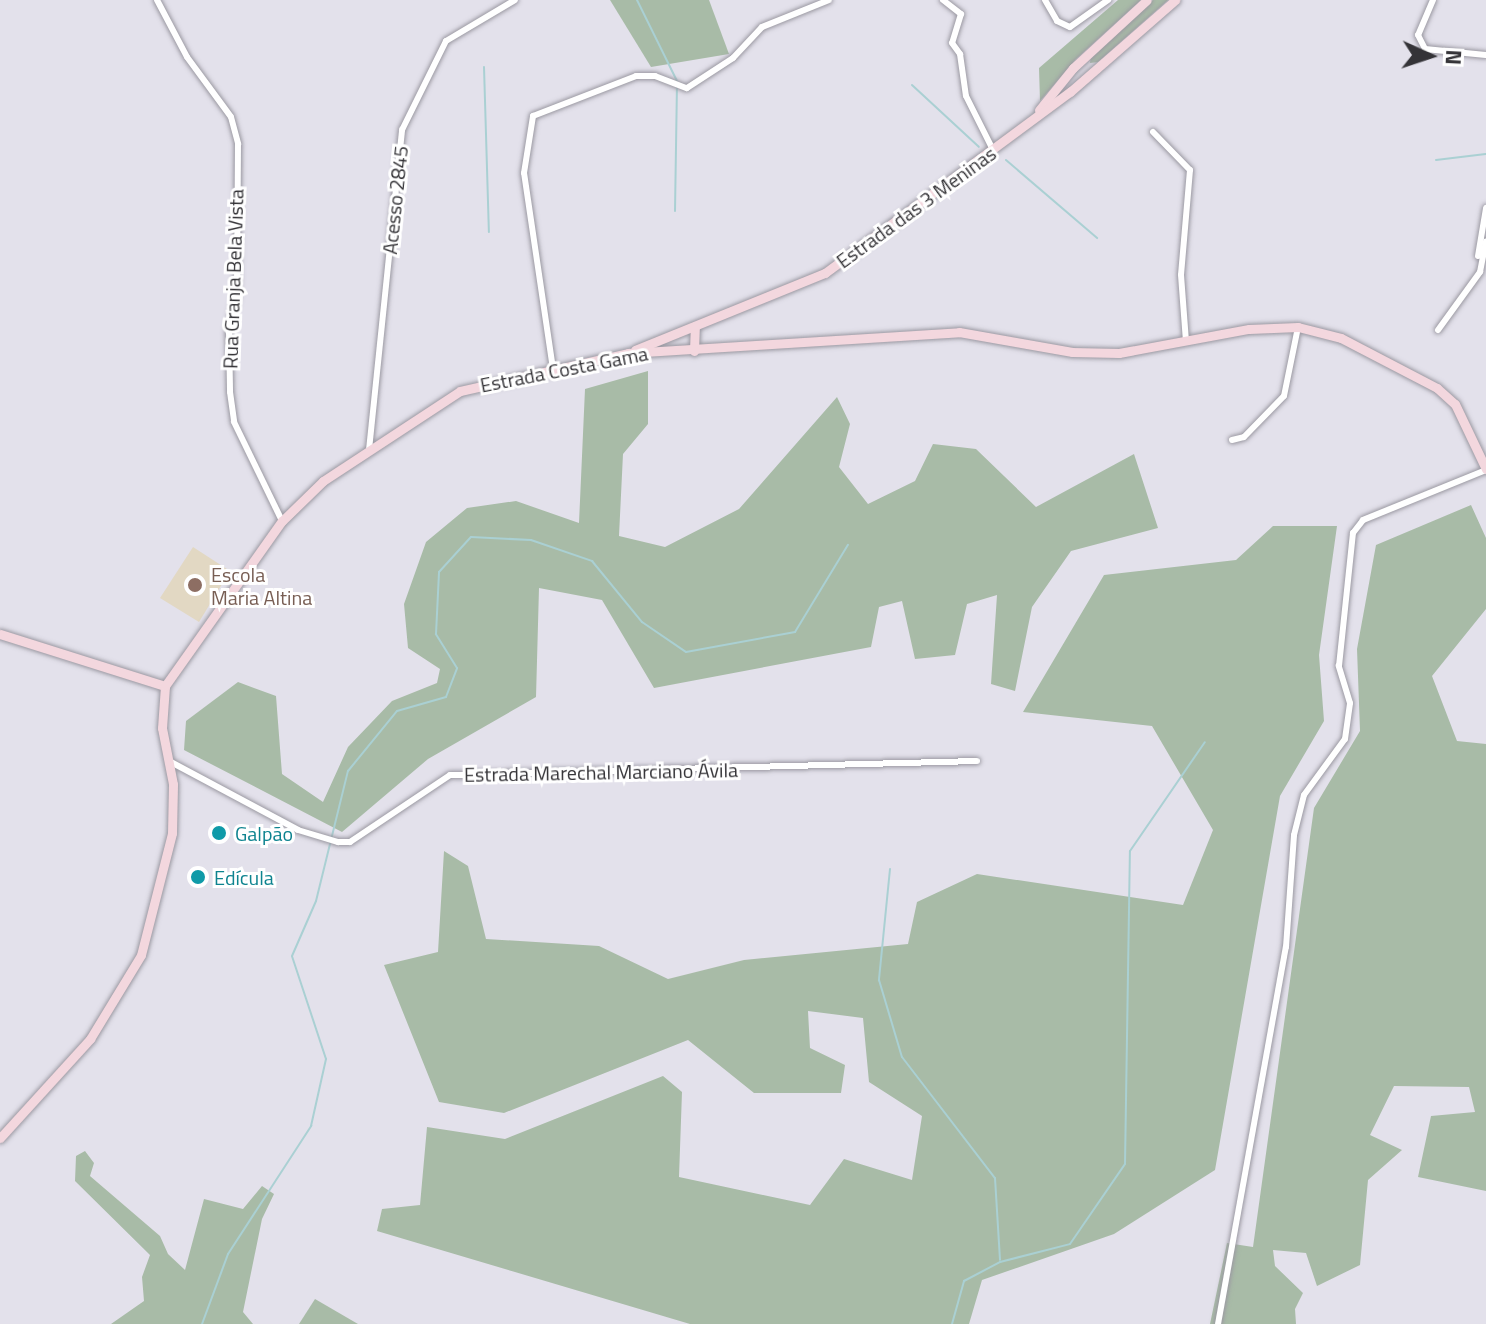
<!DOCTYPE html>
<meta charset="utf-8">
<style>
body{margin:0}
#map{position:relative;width:1486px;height:1324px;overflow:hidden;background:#e3e1eb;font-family:"Titillium Web",sans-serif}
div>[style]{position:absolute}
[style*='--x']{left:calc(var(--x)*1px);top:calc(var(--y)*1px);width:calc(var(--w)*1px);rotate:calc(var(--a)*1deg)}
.education>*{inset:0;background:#e2d8c3}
.green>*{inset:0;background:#a8bba7}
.stream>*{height:2px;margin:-1px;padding:0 1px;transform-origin:1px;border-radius:1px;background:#aad0d3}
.roads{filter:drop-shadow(0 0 2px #9b99a2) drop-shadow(0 0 2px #9b99a2)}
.minor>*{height:6px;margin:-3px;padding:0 3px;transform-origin:3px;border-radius:3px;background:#fff}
.secondary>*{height:9px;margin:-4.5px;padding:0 4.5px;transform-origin:4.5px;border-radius:4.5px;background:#f3d7de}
.dots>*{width:22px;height:22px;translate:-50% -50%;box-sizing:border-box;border:4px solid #fff;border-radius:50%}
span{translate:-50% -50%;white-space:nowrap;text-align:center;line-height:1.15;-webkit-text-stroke:6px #fff;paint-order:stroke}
.street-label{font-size:20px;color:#343337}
.education-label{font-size:20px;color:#785e54}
.left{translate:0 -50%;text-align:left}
.culture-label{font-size:20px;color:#0d838f}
.north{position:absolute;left:1390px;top:16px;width:80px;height:80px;-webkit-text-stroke:6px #fff;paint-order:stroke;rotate:93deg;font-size:22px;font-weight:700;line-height:32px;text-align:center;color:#343337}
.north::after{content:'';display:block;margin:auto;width:28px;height:36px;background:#343337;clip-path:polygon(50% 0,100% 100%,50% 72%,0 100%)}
</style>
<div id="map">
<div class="education">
<i style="clip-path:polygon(193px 547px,230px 571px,199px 622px,160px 598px)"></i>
</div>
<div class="green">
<i style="clip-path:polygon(610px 0,709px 0,729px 54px,651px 67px)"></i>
<i style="clip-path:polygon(1118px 0,1141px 0,1076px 59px,1040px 101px,1039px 68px)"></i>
<i style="clip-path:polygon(1153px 0,1168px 0,1098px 62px,1090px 63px,1091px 55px)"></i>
<i style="clip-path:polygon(648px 371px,648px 424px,623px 454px,619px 536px,665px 547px,739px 509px,837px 397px,850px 424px,839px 467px,868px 504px,915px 481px,933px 444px,976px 449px,1036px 507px,1134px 454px,1158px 528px,1071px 551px,1032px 607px,1015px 691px,991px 684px,997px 595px,967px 604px,955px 655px,915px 659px,902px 601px,879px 607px,871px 647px,654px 688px,602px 600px,539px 588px,536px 697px,428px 759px,342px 832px,184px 750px,186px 721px,238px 682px,276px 696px,282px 774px,323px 802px,348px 747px,392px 701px,437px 683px,440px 669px,408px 648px,404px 604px,426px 542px,467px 508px,516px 501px,579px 523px,585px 389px)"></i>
<i style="clip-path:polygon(1471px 505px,1486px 538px,1486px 609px,1432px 676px,1457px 741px,1486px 744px,1486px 1191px,1418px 1177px,1431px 1116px,1475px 1112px,1469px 1087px,1394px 1086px,1370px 1135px,1402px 1150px,1368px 1180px,1360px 1265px,1317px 1286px,1306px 1253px,1273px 1250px,1275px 1266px,1303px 1293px,1295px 1309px,1296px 1324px,1210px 1324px,1227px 1243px,1253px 1247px,1314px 808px,1360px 731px,1357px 649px,1376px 545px)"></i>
<i style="clip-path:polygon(1273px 526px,1337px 526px,1319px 655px,1324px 721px,1280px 796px,1215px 1170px,1114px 1234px,982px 1280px,969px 1324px,690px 1324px,377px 1231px,382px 1209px,420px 1205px,427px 1127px,505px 1139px,663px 1076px,682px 1092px,679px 1177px,810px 1205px,844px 1159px,912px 1180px,922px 1116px,869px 1082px,863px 1018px,808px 1011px,810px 1048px,845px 1065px,841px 1093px,754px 1093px,688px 1040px,504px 1113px,439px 1102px,384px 965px,438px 952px,444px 851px,468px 866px,486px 939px,599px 946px,668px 979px,744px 960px,908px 944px,917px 902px,977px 874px,1183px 905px,1213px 830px,1152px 726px,1023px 712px,1104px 575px,1236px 560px)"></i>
<i style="clip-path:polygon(85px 1151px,94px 1163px,90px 1176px,160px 1236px,168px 1254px,185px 1270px,204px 1199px,243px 1209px,262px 1186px,274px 1194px,262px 1219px,243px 1312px,253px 1324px,111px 1324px,144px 1301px,142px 1277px,150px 1255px,75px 1181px,76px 1156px)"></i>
<i style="clip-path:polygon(315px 1299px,358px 1324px,299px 1324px)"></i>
</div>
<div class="stream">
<i style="--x:637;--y:0;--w:90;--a:63.7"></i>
<i style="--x:484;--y:67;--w:165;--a:88.3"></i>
<i style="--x:912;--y:85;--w:91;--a:42.8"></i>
<i style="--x:1006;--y:160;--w:120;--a:40.6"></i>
<i style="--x:1436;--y:160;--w:50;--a:-6.8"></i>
<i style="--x:675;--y:211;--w:124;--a:-89.1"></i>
<i style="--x:890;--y:869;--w:112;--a:95.7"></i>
<i style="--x:879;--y:980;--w:80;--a:73.4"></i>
<i style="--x:902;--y:1057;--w:153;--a:52.5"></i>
<i style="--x:995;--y:1178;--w:82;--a:86.5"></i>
<i style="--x:202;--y:1324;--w:75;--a:-69.6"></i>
<i style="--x:228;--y:1254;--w:153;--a:-57"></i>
<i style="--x:311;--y:1126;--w:69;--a:-77.4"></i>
<i style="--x:326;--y:1059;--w:108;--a:-108.3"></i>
<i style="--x:292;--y:956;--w:60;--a:-66.4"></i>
<i style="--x:316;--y:901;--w:134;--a:-76.2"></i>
<i style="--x:348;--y:771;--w:77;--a:-50.8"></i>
<i style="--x:397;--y:711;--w:51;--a:-15.9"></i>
<i style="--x:446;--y:697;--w:31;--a:-69"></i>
<i style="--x:457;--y:668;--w:40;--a:-122"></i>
<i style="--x:436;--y:634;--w:62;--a:-87.2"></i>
<i style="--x:439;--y:572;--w:47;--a:-47.6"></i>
<i style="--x:471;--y:537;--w:60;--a:2.9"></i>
<i style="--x:531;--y:540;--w:65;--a:19"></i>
<i style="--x:592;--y:561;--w:79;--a:50.7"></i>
<i style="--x:642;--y:622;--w:53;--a:34.3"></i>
<i style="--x:686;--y:652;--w:111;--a:-10.4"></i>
<i style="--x:795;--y:632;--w:102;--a:-58.7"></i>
<i style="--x:952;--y:1324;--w:45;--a:-74.4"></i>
<i style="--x:964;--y:1281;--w:41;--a:-27.8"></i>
<i style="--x:1000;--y:1262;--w:72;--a:-14.4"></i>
<i style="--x:1070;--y:1244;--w:97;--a:-55.5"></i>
<i style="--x:1125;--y:1164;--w:313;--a:-89.1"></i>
<i style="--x:1130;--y:851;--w:132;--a:-55.5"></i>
</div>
<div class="roads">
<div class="minor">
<i style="--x:157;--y:0;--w:64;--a:62.2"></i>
<i style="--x:187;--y:57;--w:74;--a:53.7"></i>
<i style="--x:231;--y:117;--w:28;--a:75"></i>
<i style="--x:238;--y:144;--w:149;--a:90.4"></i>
<i style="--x:237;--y:293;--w:40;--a:102"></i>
<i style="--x:229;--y:332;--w:60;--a:89"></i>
<i style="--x:230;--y:392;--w:30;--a:82"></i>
<i style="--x:234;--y:422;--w:110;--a:64.1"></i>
<i style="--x:943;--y:0;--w:23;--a:38"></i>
<i style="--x:961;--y:14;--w:30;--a:107"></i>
<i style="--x:952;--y:43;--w:14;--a:54"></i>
<i style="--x:960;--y:54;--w:42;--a:81.9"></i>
<i style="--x:966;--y:96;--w:60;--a:63.4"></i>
<i style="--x:1045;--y:0;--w:24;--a:60"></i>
<i style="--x:1057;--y:21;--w:14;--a:25"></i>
<i style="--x:1070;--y:27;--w:47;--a:-35.4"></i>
<i style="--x:1433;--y:0;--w:38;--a:113"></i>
<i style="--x:1418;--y:35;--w:16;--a:63"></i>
<i style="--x:1425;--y:49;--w:61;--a:5.6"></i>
<i style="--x:1153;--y:132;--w:53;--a:45.8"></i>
<i style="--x:1190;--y:170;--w:105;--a:94.9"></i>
<i style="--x:1181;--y:275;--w:67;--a:85.7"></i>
<i style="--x:1478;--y:256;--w:49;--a:-80.5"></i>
<i style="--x:1438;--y:330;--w:72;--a:-54.1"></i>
<i style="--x:1480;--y:272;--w:31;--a:-79"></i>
<i style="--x:553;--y:369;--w:198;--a:-98.4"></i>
<i style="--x:524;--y:173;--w:58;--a:-81"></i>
<i style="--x:533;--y:116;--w:110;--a:-21.2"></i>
<i style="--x:636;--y:76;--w:19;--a:0"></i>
<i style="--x:655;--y:76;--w:34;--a:21"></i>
<i style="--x:687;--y:88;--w:55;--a:-33.1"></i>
<i style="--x:733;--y:58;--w:42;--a:-46.9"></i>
<i style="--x:762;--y:27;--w:72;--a:-21.9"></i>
<i style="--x:1232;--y:440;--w:12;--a:-14"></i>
<i style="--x:1244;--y:437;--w:57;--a:-45.7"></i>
<i style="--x:1284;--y:396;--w:70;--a:-78.5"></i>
<i style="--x:369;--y:450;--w:322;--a:-84.1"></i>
<i style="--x:402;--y:130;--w:99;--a:-63.7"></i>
<i style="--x:446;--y:41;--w:80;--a:-30.7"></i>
<i style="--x:169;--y:761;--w:146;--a:28.1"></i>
<i style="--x:298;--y:830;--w:42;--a:16.7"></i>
<i style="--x:338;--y:842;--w:12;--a:0"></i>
<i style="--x:350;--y:842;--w:120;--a:-33.8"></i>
<i style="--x:450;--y:775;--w:527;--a:-1.52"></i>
<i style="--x:1218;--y:1324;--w:383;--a:-79.8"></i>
<i style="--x:1286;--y:947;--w:112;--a:-85.9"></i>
<i style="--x:1294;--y:835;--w:41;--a:-76"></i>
<i style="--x:1304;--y:795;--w:69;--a:-53.8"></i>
<i style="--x:1345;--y:739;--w:36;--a:-82"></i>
<i style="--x:1350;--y:703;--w:39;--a:-107"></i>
<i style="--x:1339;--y:666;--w:134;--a:-84"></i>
<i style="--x:1353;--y:533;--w:16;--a:-52"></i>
<i style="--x:1363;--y:520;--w:133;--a:-22.1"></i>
</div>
<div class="secondary">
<i style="--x:1039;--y:110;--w:54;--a:-51"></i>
<i style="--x:1073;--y:68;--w:100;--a:-42.6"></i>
<i style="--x:635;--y:350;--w:205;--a:-22.1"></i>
<i style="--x:825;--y:273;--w:305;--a:-36.5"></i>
<i style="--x:1070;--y:92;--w:140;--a:-41.2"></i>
<i style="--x:694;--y:351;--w:24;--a:-88"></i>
<i style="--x:0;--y:634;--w:173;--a:17.5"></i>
<i style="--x:0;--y:1138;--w:134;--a:-47.7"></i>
<i style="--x:90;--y:1039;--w:98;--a:-58.7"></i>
<i style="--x:141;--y:955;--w:126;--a:-75.7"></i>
<i style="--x:172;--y:833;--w:49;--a:-88.8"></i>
<i style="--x:173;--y:784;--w:57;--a:-101.1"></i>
<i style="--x:162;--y:728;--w:42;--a:-85.9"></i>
<i style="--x:165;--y:686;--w:202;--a:-54.7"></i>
<i style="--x:282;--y:521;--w:57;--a:-44.3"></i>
<i style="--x:323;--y:481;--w:164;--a:-33.3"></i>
<i style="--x:460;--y:391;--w:172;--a:-12.7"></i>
<i style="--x:628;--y:353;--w:332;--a:-3.6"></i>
<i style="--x:959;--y:332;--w:115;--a:10"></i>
<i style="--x:1072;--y:352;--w:47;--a:1.2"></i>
<i style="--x:1119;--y:353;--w:132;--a:-10.5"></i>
<i style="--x:1249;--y:329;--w:49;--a:-2.3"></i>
<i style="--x:1298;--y:327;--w:44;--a:14.3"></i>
<i style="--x:1341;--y:338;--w:108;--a:27.5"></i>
<i style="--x:1437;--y:388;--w:24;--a:42"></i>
<i style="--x:1455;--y:404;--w:72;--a:64.5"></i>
</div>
</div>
<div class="dots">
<i style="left:195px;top:585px;background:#8d6e63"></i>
<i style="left:219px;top:833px;background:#0f9aa8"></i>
<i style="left:198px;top:877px;background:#0f9aa8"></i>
</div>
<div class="street-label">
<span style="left:395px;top:200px;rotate:-84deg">Acesso 2845</span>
<span style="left:916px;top:207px;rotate:-36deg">Estrada das 3 Meninas</span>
<span style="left:233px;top:279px;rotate:-88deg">Rua Granja Bela Vista</span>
<span style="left:564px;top:369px;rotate:-11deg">Estrada Costa Gama</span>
<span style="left:601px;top:772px;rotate:-1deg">Estrada Marechal Marciano Ávila</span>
</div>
<div class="education-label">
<span class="left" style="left:211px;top:586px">Escola<br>Maria Altina</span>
</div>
<div class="culture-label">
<span class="left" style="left:235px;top:833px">Galpão</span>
<span class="left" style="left:214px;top:877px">Edícula</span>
</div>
<div class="north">N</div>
</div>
